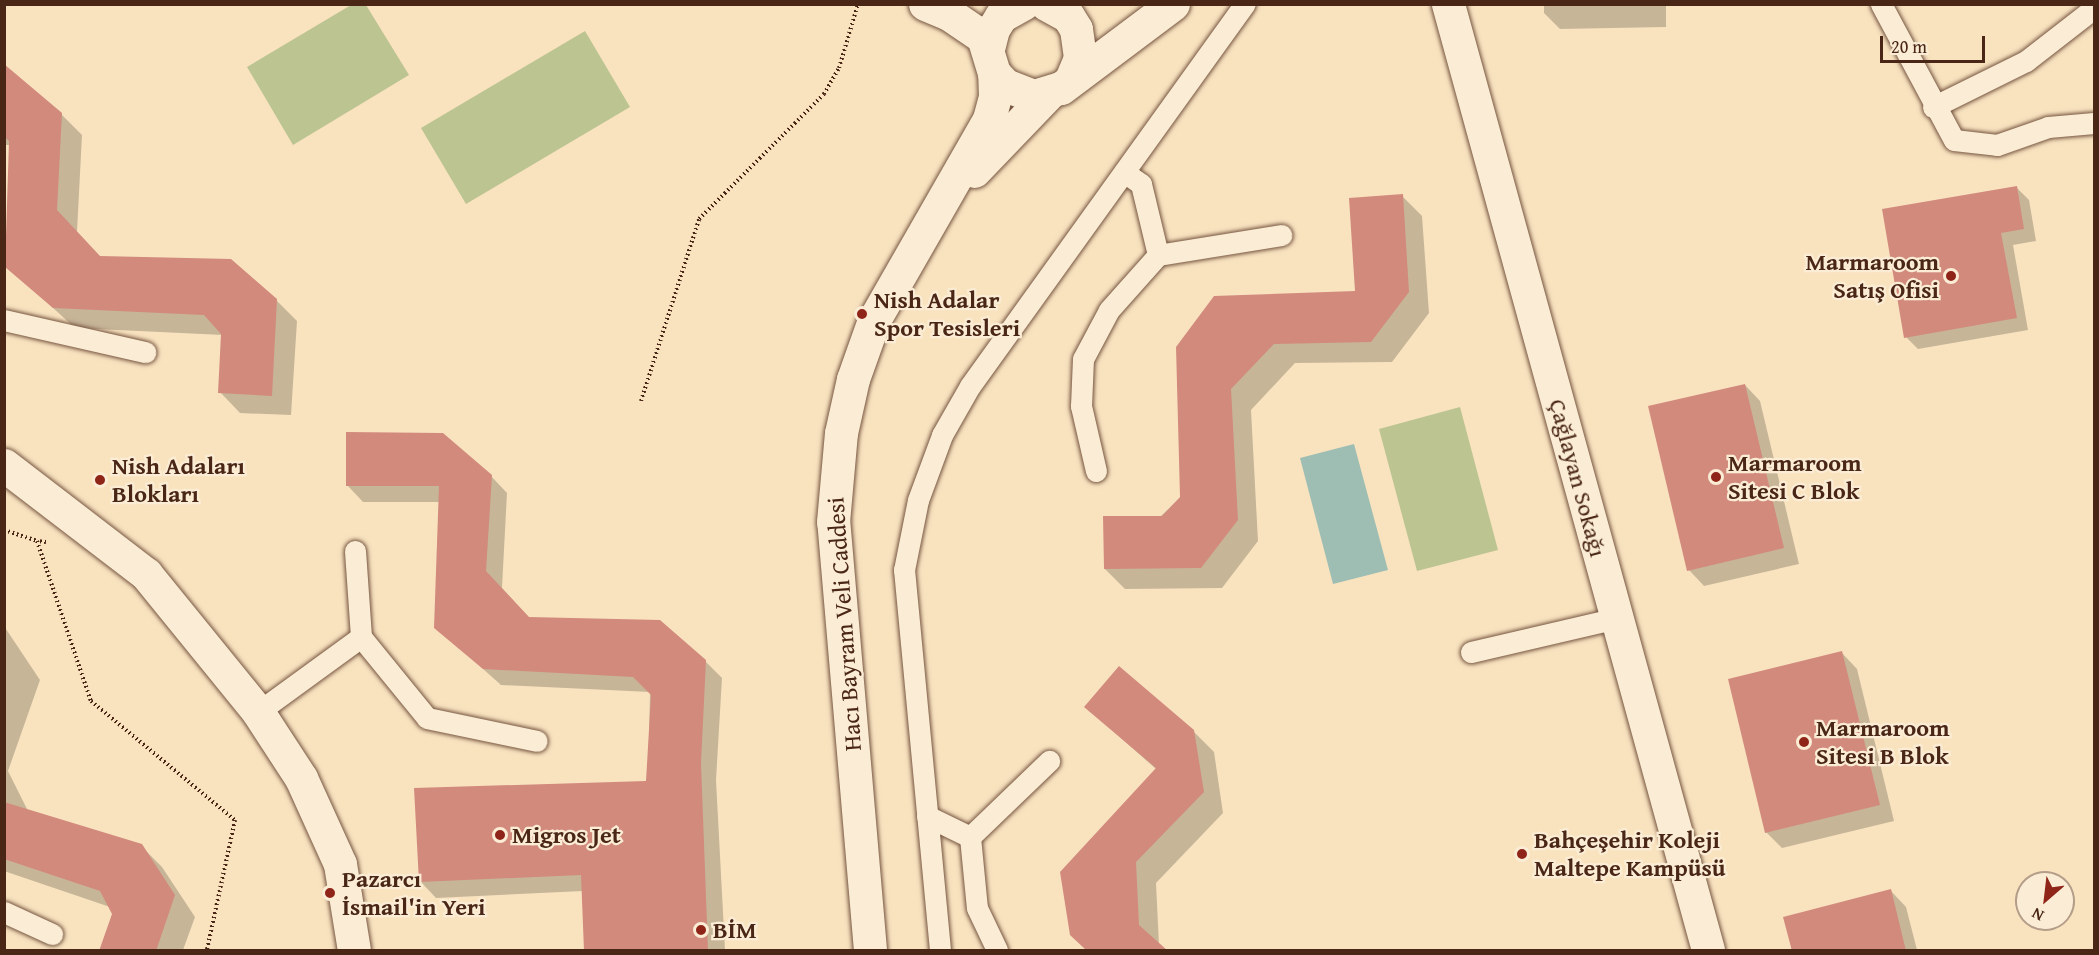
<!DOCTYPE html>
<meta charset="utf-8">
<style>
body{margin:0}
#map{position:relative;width:2099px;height:955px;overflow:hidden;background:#f9e3bf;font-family:"Gentium Book Plus",serif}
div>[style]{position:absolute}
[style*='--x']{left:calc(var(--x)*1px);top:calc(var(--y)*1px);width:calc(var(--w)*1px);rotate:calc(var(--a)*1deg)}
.green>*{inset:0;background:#bcc492}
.water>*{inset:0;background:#9ebeb4}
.shadow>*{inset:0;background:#0003}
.building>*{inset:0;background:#d28a7d}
.path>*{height:4px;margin-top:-2px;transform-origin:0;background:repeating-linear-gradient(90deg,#4a2617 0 1.5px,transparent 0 4.5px)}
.roads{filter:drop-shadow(0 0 2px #765541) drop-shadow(0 0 2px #765541)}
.lane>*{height:21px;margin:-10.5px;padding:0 10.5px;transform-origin:10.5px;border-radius:10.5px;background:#fbedd5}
.street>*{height:33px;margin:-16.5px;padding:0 16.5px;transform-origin:16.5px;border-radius:16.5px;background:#fbedd5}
.secondary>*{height:33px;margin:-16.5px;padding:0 16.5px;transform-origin:16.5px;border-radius:16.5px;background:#fbedd5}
.dots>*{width:16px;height:16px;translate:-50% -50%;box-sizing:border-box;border:3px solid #fbedd5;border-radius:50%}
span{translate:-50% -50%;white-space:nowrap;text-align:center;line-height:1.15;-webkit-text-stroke:4.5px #fbedd5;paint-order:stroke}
.poi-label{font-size:24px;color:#4a2617;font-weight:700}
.right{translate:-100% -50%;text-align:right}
.left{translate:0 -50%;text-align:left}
.street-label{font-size:24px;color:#4a2617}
.frame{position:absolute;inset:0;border:6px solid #4a2617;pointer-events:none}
.north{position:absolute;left:2015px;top:871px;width:60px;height:60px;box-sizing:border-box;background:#fbedd5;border:2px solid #b49d89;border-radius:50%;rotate:208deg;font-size:16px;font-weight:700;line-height:24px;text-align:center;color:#4a2617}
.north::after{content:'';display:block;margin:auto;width:21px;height:27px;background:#8f2418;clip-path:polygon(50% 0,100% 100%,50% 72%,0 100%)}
.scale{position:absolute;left:1880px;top:36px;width:105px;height:27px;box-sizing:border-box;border:3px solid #4a2617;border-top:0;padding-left:8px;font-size:18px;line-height:21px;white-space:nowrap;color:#4a2617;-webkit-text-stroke:4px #fbedd5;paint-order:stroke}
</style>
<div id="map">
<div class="green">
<i style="clip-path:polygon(366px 5px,409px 75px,293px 145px,247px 67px,351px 5px)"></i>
<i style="clip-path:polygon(585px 31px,630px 107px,466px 204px,421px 128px)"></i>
<i style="clip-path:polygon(1460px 407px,1498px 550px,1417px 571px,1379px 429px)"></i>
</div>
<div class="water">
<i style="clip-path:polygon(1354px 444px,1388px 570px,1333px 584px,1300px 458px)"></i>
</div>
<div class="shadow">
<i style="clip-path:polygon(1544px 4px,1666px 4px,1666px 27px,1560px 29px,1544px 13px)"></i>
<i style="clip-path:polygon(4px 73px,61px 114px,82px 135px,77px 232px,101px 258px,276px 300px,297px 321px,291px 415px,240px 413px,220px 392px,223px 335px,75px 328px,7px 266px,11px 145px,4px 145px)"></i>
<i style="clip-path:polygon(2017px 188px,2029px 200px,2036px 241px,2013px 245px,2028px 330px,1918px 349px,1906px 337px)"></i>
<i style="clip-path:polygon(1402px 196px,1422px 216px,1429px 313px,1392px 362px,1295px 363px,1251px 410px,1258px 541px,1222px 588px,1125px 589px,1105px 569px,1181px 497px,1177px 347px,1356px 293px)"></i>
<i style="clip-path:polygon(1745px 385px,1760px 401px,1799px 564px,1704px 586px,1689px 570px)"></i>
<i style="clip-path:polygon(491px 476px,507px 493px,502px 588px,530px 619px,705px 661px,722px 678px,716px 780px,725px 950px,586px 950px,583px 891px,436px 898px,420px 881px,648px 783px,650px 692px,501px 685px,436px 627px,440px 502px,363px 502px,347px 485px)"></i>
<i style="clip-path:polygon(4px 626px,40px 680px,8px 771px,28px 811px,141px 846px,162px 867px,195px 917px,183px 950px,101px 950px,114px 914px,110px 907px,4px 871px)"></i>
<i style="clip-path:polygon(1842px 653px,1857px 669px,1894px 821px,1782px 848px,1766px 832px)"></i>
<i style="clip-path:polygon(1086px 707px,1193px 731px,1214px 752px,1223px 813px,1156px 883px,1159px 945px,1088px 950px,1156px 769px)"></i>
<i style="clip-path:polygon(1891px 891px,1906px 907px,1917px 950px,1793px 950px)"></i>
</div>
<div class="building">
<i style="clip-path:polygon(4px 64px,62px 113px,57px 210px,100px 256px,231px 259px,277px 299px,272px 396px,218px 393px,221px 334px,204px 315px,53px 308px,5px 267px,9px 141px,4px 136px)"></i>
<i style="clip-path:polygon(2017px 186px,2024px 229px,2001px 233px,2017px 318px,1904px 338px,1882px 209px)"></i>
<i style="clip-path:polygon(1403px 194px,1409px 292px,1371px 342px,1274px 344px,1231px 389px,1238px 520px,1201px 568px,1104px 569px,1103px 516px,1162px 516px,1180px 497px,1176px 347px,1214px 296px,1355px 291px,1349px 198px)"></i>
<i style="clip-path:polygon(1745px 384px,1784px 548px,1687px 571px,1648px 406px)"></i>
<i style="clip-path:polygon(346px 432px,443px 433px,492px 475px,486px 571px,529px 617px,660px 620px,706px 660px,701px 763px,708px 951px,584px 951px,581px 875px,419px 882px,414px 788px,646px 781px,651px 695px,633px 677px,483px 669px,434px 628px,439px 486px,346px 486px)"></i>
<i style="clip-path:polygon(1842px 651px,1880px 805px,1765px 833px,1728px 679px)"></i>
<i style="clip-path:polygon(1119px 666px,1194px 730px,1204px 792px,1136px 862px,1139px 925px,1168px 951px,1087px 951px,1070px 935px,1060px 872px,1156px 768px,1084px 707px)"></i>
<i style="clip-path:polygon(4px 802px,142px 844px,175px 895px,156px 951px,99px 951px,112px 914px,100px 891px,4px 859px)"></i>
<i style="clip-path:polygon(1891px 889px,1906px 951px,1792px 951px,1783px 917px)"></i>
</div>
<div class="path">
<i style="--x:641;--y:401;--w:191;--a:-72.3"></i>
<i style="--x:699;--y:219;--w:177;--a:-45"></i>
<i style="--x:824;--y:94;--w:30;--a:-60"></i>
<i style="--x:839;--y:68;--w:67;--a:-73.5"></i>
<i style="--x:4;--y:530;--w:35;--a:18"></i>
<i style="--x:46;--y:542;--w:9;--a:-174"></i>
<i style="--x:37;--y:541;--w:169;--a:71.4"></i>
<i style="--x:91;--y:701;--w:187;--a:39.6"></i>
<i style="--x:235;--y:820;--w:133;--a:102.2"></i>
</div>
<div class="roads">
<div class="lane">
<i style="--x:1881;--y:4;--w:154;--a:61.8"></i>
<i style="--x:1954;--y:140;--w:43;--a:6.6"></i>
<i style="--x:1997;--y:145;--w:54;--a:-19.4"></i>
<i style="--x:2048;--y:127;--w:46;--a:-5"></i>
<i style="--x:1933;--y:107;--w:104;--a:-26.3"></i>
<i style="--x:2026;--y:61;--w:86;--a:-37.9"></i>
<i style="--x:1124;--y:172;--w:21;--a:35"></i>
<i style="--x:1141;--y:184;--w:73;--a:76.5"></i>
<i style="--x:4;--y:320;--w:145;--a:12.8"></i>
<i style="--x:1096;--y:471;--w:67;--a:-103"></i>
<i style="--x:1081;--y:406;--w:47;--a:-87.6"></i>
<i style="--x:1083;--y:359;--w:55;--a:-62"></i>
<i style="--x:1109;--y:310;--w:74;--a:-48.3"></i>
<i style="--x:1158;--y:255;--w:125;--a:-9.2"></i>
<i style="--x:355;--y:551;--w:86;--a:86"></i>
<i style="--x:361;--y:637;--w:104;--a:50.8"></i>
<i style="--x:427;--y:718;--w:112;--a:11.8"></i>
<i style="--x:1471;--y:652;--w:150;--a:-13.1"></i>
<i style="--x:258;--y:712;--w:127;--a:-36.1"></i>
<i style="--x:927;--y:816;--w:48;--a:26"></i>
<i style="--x:970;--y:837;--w:71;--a:84.4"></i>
<i style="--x:977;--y:908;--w:47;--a:64.5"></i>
<i style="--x:970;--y:837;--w:110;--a:-43.9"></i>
<i style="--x:4;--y:912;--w:53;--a:24.6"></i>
<i style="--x:940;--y:950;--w:382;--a:-95.4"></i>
<i style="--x:904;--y:570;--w:71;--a:-78.7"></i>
<i style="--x:918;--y:500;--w:69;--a:-69.7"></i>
<i style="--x:942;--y:435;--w:56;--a:-60.3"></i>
<i style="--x:970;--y:386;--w:471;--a:-54.3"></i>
</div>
<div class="street">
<i style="--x:1448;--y:4;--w:981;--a:74.63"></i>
<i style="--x:974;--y:171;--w:107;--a:-46.1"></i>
<i style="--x:870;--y:950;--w:430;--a:-94.9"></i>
<i style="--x:833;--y:522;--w:89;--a:-84.9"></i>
<i style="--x:841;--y:433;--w:55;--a:-77.5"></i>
<i style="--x:853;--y:379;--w:63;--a:-70.4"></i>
<i style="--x:874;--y:320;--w:232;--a:-60.2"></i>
<i style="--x:989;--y:119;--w:24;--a:-75"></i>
<i style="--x:995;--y:96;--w:23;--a:-92"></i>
</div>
<div class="secondary">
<i style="--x:925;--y:4;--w:26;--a:23"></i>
<i style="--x:949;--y:14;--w:41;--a:34.1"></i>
<i style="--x:983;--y:37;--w:38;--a:73"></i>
<i style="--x:994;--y:73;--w:16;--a:47"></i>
<i style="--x:1005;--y:85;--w:31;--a:21"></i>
<i style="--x:1034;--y:96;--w:28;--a:-17"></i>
<i style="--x:1061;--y:88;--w:140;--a:-36.9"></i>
<i style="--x:1046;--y:4;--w:25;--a:29"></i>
<i style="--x:1068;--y:16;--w:15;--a:58"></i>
<i style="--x:1076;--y:29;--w:29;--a:82"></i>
<i style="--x:1080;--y:58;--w:21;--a:113"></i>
<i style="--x:988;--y:49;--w:21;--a:-76"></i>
<i style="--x:993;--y:29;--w:15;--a:-58"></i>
<i style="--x:1001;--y:16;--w:25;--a:-29"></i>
<i style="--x:4;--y:465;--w:179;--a:37.5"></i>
<i style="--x:146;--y:574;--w:178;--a:50.9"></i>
<i style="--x:258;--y:712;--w:79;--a:56.9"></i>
<i style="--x:301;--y:778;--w:94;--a:65.6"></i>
<i style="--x:340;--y:864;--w:87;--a:80.8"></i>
</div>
</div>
<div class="dots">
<i style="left:1951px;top:276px;background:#8f2418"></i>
<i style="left:862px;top:314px;background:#8f2418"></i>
<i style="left:1716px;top:477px;background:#8f2418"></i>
<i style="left:100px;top:480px;background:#8f2418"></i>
<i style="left:1804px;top:742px;background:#8f2418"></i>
<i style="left:500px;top:835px;background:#8f2418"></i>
<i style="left:1522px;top:854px;background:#8f2418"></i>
<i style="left:330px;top:893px;background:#8f2418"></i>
<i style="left:701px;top:930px;background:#8f2418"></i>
</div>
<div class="poi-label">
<span class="right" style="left:1939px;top:276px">Marmaroom<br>Satış Ofisi</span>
<span class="left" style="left:874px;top:314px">Nish Adalar<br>Spor Tesisleri</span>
<span class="left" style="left:1728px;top:477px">Marmaroom<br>Sitesi C Blok</span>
<span class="left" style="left:112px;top:480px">Nish Adaları<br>Blokları</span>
<span class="left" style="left:1816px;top:742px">Marmaroom<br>Sitesi B Blok</span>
<span class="left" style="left:512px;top:835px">Migros Jet</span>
<span class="left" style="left:1534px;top:854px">Bahçeşehir Koleji<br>Maltepe Kampüsü</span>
<span class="left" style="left:342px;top:893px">Pazarcı<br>İsmail'in Yeri</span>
<span class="left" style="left:713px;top:930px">BİM</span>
</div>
<div class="street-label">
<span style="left:1578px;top:478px;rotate:75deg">Çağlayan Sokağı</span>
<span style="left:844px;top:624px;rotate:-94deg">Hacı Bayram Veli Caddesi</span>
</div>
<div class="frame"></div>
<div class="north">N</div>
<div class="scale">20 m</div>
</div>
